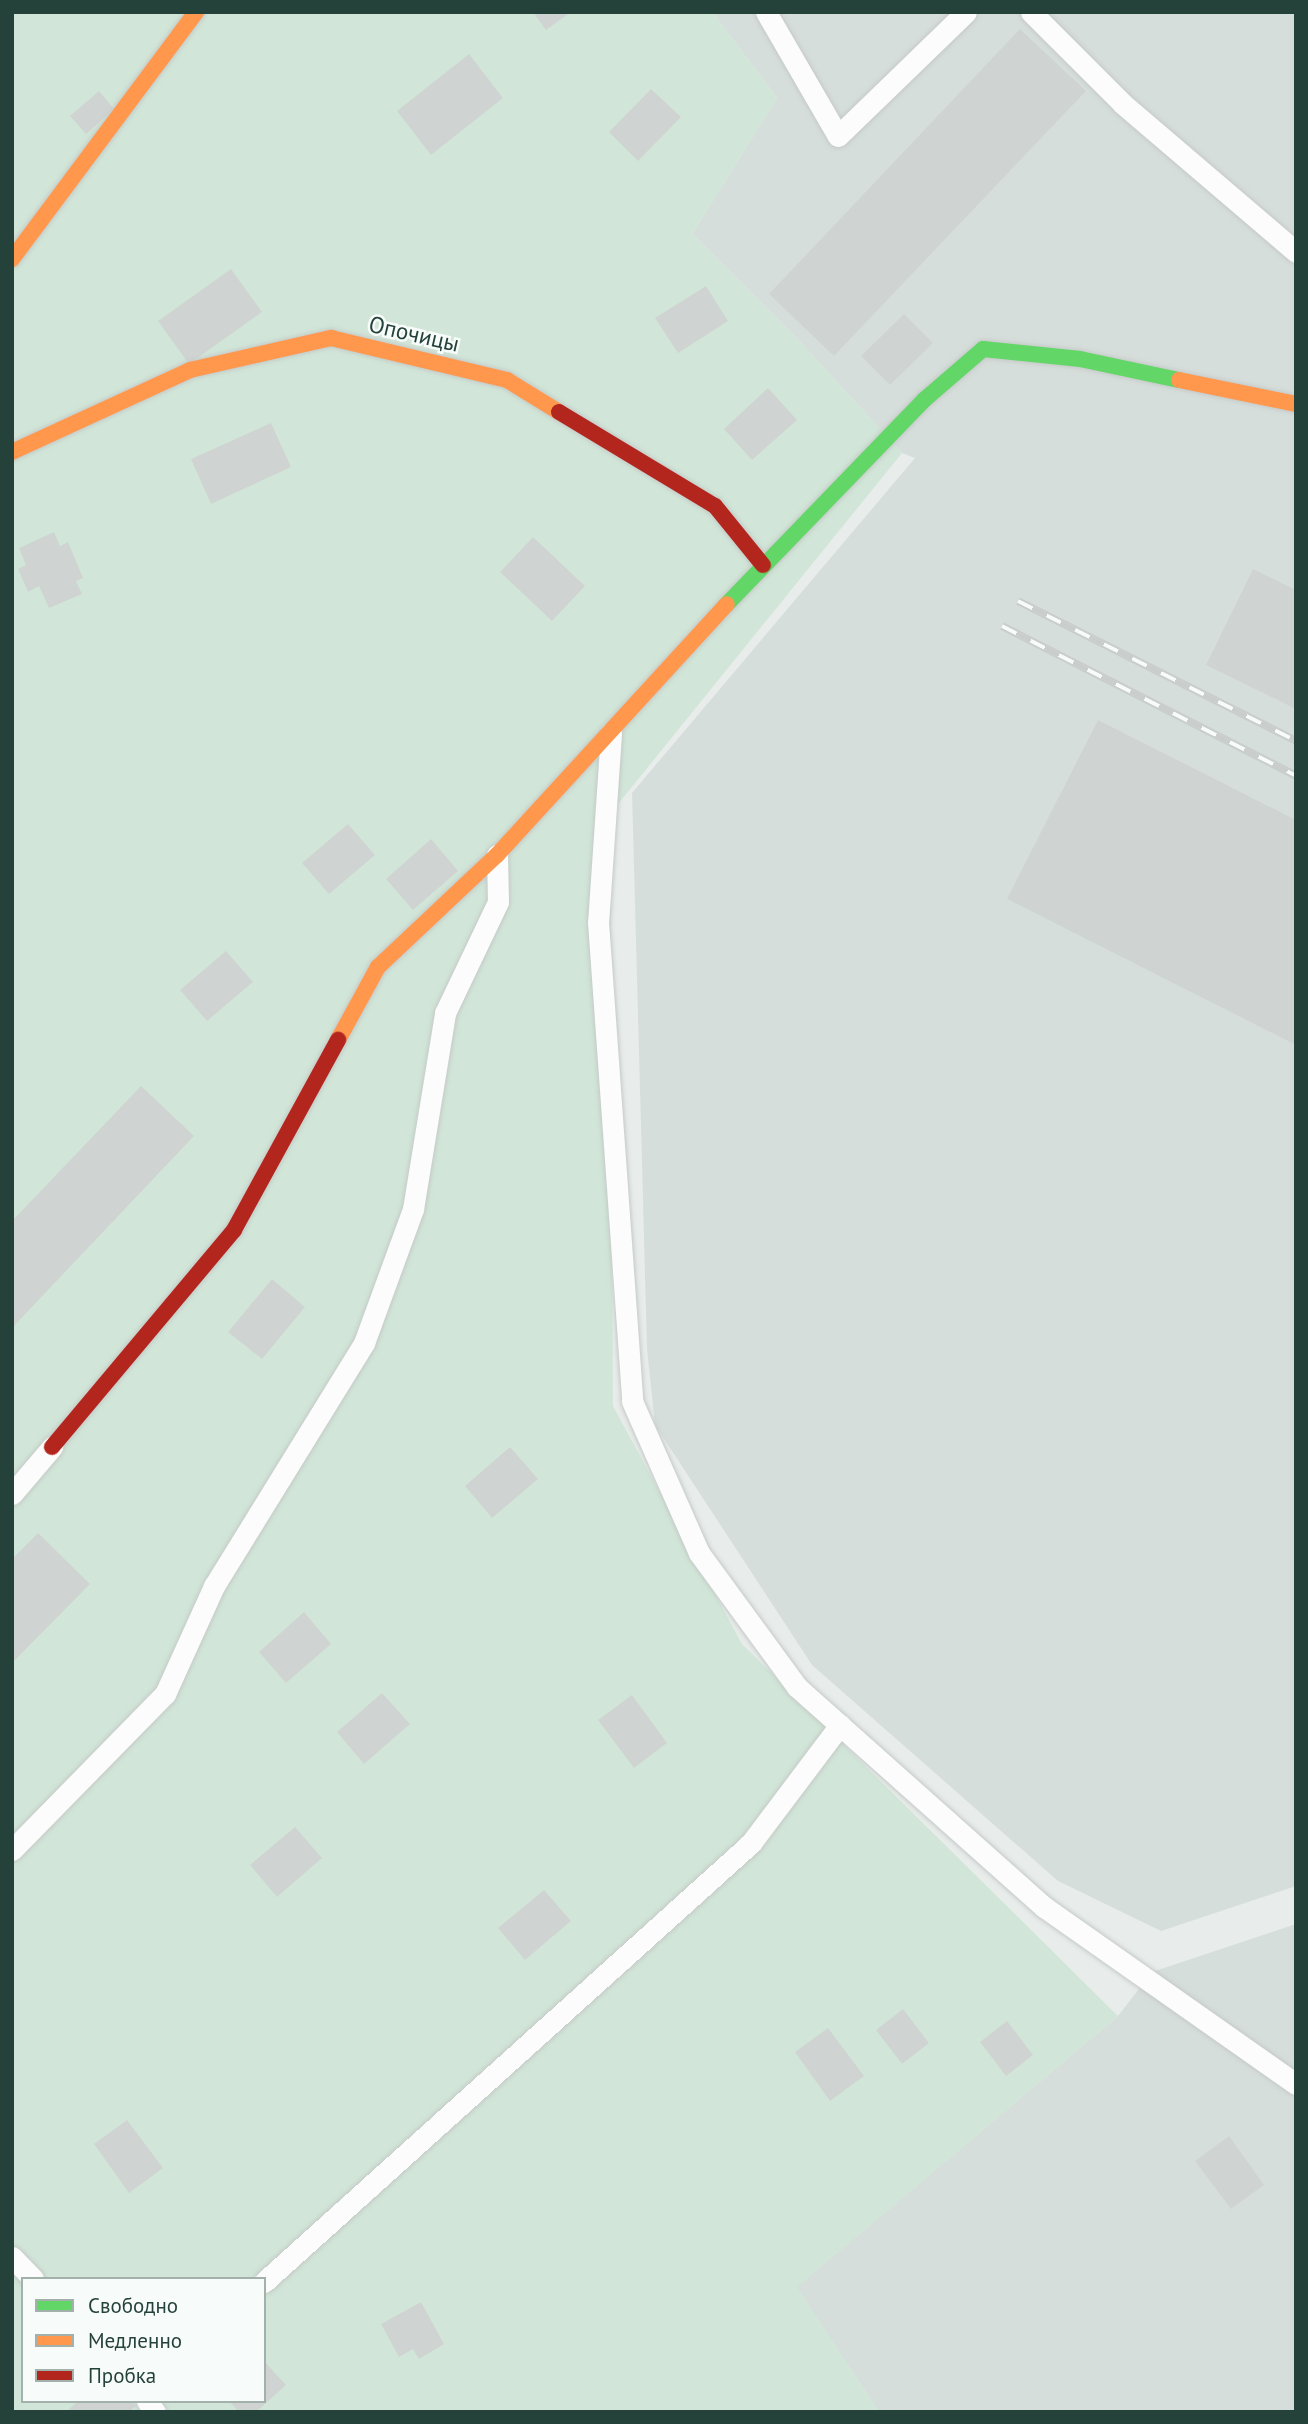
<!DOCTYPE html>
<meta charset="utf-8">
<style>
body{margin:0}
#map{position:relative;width:1308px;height:2424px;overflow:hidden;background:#e8edeb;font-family:"PT Sans",sans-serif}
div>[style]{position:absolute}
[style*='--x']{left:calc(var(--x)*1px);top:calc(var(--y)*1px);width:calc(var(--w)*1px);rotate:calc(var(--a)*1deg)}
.built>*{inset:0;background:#d6dedb}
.green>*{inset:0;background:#d1e6d8}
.building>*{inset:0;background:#cfd4d2}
.roads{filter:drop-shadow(0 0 2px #c5cac8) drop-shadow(0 0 2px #c5cac8)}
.lane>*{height:21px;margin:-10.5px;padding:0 10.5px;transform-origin:10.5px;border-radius:10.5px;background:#fcfcfc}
.fast>*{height:16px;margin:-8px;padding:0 8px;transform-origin:8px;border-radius:8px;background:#63d668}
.slow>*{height:16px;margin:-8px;padding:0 8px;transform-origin:8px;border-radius:8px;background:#ff974d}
.jam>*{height:16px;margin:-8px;padding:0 8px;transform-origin:8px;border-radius:8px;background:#b3261e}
.rail>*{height:8px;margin-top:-4px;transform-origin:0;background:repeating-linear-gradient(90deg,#f7fbf9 0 16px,#c9cdcc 0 32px);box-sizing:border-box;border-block:2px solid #c9cdcc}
span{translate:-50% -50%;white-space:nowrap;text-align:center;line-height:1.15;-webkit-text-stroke:5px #f7fbf9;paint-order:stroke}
.street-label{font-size:23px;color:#24423a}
.frame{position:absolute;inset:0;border:14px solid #24423a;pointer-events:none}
.legend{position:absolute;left:21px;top:2277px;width:245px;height:126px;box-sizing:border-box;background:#f7fbf9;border:2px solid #a3b1ad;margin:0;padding:9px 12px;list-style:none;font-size:21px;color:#24423a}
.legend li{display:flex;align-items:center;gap:14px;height:35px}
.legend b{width:35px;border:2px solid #a3b1ad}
</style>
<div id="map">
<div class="built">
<i style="clip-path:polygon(712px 12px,1296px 12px,1296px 1886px,1161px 1931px,1058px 1881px,812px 1665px,655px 1425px,647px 1349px,632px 793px,915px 458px,902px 453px,802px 344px,692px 234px,777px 98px)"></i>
<i style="clip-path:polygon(1296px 1924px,1296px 2412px,879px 2412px,796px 2287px,1118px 2016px,1152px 1972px)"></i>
</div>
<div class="green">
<i style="clip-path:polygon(evenodd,12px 12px,712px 12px,777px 98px,692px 234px,802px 344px,902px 453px,610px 814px,613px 1406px,742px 1644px,1118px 2016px,797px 2287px,879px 2412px,12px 2412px,12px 12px,23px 2279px,264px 2279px,264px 2401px,23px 2401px,23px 2279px)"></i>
</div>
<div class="building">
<i style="clip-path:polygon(533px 12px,571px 12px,546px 30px)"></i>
<i style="clip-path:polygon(1020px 29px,1086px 91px,834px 356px,769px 294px)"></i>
<i style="clip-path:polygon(469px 54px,503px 98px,431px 155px,397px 111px)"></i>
<i style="clip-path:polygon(651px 89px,681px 117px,638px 161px,609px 132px)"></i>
<i style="clip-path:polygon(99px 91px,114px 109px,86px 134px,70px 116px)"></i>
<i style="clip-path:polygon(231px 269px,262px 312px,189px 364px,158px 321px)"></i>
<i style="clip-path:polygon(706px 286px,728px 321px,678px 353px,655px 318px)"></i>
<i style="clip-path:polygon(904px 314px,933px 343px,890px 385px,861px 356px)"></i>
<i style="clip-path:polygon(768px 388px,797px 420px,752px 460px,724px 429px)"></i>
<i style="clip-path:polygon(271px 423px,291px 467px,211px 504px,191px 459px)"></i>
<i style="clip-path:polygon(54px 532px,60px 546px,68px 542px,83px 578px,76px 581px,82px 594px,49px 608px,39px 586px,28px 592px,18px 569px,26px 565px,19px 548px)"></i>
<i style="clip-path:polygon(533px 537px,585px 586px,552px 621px,500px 572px)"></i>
<i style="clip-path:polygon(1253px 569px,1296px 590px,1296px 709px,1206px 665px)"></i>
<i style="clip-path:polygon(1098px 720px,1296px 820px,1296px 1045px,1007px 899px)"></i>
<i style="clip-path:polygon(348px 824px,375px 855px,329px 894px,302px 863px)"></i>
<i style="clip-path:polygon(431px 839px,458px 871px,413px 910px,386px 879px)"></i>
<i style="clip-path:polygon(226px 951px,253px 982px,207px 1021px,180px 990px)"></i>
<i style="clip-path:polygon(141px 1086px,194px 1136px,12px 1328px,12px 1221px)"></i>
<i style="clip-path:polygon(272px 1279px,305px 1307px,262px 1359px,228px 1332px)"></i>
<i style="clip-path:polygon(510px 1447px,538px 1479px,492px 1518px,465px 1486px)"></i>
<i style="clip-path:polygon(38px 1533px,90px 1584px,12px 1663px,12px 1559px)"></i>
<i style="clip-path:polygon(304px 1612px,331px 1644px,286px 1683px,259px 1652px)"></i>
<i style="clip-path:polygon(382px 1693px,410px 1724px,364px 1764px,337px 1732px)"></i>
<i style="clip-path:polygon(632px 1695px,667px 1743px,634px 1768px,598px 1720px)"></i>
<i style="clip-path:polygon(295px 1827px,322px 1858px,277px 1897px,250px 1865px)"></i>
<i style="clip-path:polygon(544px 1890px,571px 1921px,525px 1960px,498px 1928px)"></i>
<i style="clip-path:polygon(903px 2009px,929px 2043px,902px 2064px,876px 2030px)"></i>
<i style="clip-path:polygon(1007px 2021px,1033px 2055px,1006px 2076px,980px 2042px)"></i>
<i style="clip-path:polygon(828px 2028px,864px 2076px,830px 2101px,795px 2052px)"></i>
<i style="clip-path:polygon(127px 2120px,163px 2168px,129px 2193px,94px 2144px)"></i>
<i style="clip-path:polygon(1229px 2136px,1264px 2185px,1231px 2209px,1195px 2161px)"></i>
<i style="clip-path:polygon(421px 2302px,444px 2344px,419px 2359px,413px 2349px,399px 2357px,381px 2324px)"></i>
<i style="clip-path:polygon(264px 2361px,286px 2385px,256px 2412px,239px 2412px,229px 2401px,264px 2401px)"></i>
<i style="clip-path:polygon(78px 2401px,131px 2401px,136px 2406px,129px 2412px,66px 2412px)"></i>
</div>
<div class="roads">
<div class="lane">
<i style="--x:766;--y:12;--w:143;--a:59.9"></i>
<i style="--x:838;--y:136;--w:178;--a:-44.1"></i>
<i style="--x:1031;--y:12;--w:130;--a:45"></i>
<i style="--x:1123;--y:104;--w:228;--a:40.5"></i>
<i style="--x:611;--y:733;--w:189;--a:93.9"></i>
<i style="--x:598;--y:922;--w:480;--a:85.9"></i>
<i style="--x:632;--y:1401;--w:166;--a:66.2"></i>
<i style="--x:699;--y:1553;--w:166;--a:53.8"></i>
<i style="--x:797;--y:1687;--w:331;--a:41.7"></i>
<i style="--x:1044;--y:1907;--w:308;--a:35.1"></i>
<i style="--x:12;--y:1494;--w:62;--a:-49.6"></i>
<i style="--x:12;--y:1850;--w:219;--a:-45.6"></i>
<i style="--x:165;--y:1694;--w:119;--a:-65.6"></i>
<i style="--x:214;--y:1586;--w:286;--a:-58.3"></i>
<i style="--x:364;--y:1343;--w:143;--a:-69.9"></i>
<i style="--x:413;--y:1209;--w:199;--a:-80.7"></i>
<i style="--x:445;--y:1013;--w:123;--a:-64.5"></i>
<i style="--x:498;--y:902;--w:47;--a:-91.2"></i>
<i style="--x:12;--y:2257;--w:30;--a:46"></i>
<i style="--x:264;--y:2282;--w:656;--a:-42.03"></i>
<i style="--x:751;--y:1843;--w:148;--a:-53"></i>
<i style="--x:147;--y:2401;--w:14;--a:54"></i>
</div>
<div class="fast">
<i style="--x:727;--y:604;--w:284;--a:-46"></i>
<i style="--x:924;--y:400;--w:78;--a:-40.8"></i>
<i style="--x:983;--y:349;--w:98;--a:5.9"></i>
<i style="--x:1080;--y:359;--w:101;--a:12"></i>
</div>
<div class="slow">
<i style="--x:12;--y:259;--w:308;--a:-53.3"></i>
<i style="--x:1179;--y:380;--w:119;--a:11.6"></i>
<i style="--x:12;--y:452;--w:196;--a:-24.7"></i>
<i style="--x:190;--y:370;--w:145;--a:-12.8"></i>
<i style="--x:331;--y:338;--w:181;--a:13.4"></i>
<i style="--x:507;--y:380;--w:61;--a:31.6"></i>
<i style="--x:338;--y:1040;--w:83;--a:-61.3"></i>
<i style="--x:378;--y:967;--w:163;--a:-43.3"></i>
<i style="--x:497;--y:855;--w:340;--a:-47.5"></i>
</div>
<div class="jam">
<i style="--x:559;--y:412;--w:182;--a:31.1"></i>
<i style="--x:715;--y:506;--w:76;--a:50.9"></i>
<i style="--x:52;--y:1447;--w:283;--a:-50"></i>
<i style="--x:234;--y:1230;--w:217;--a:-61.3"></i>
</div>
</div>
<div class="rail">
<i style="--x:1018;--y:601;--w:311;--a:26.7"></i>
<i style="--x:1002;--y:626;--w:330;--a:27"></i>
</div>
<div class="street-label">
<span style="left:414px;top:334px;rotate:13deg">Опочицы</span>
</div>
<div class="frame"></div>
<ul class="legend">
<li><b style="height:9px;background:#63d668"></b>Свободно</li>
<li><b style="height:9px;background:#ff974d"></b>Медленно</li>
<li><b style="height:9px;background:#b3261e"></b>Пробка</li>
</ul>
</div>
